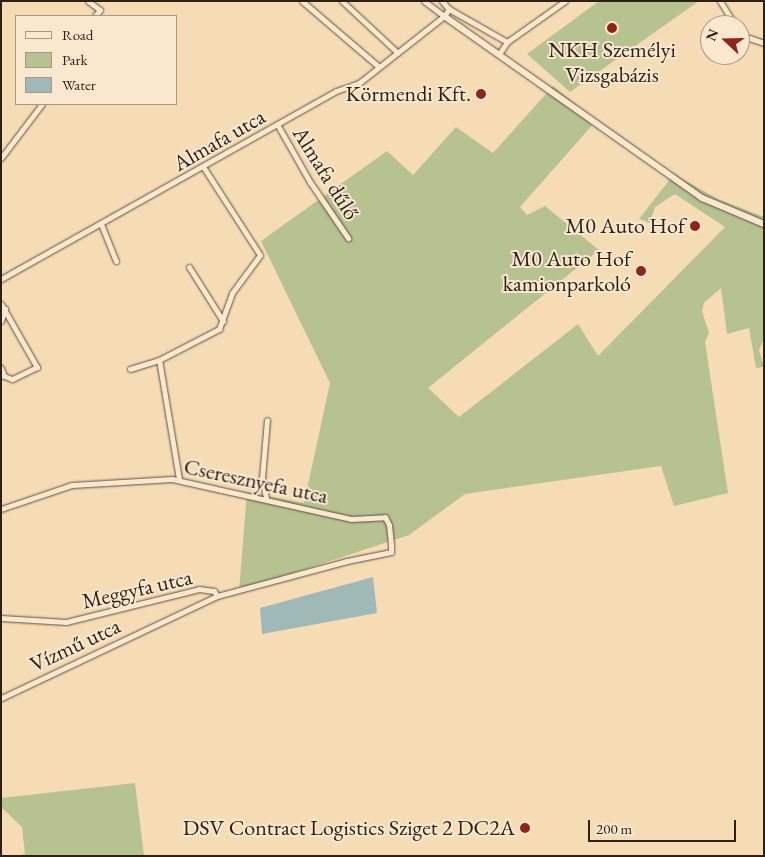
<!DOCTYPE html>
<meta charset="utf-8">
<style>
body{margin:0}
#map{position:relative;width:765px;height:857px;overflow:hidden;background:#f6dcb4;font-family:"EB Garamond",serif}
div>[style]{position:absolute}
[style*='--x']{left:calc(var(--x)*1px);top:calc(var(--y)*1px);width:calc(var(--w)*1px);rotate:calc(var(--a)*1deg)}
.green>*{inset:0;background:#b7c291}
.water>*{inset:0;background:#9fbab6}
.roads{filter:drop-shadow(0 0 1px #5e503f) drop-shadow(0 0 1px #5e503f)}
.minor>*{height:5px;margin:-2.5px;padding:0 2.5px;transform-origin:2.5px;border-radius:2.5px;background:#f9e8ce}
.tertiary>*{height:6px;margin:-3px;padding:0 3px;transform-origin:3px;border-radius:3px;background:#f9e8ce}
.dots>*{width:14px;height:14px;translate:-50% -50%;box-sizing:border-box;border:2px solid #f9e8ce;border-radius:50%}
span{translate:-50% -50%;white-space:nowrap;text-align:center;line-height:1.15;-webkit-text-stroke:4px #f9e8ce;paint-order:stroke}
.poi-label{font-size:22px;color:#2c2118}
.right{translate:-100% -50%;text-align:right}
.street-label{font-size:22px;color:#2c2118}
.frame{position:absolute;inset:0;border:2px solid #2c2118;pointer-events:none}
.legend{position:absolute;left:15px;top:15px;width:162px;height:90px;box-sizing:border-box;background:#f9e8ce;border:1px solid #a79885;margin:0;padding:6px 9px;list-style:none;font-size:15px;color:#2c2118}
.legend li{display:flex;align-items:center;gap:10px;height:25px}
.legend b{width:25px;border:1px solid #a79885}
.north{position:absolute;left:700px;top:15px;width:50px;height:50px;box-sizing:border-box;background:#f9e8ce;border:1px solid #a79885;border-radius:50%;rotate:291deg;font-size:14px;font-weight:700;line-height:20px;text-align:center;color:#2c2118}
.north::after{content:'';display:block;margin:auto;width:18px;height:22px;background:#8f2418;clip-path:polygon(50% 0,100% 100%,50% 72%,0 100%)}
.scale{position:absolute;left:588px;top:820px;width:148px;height:22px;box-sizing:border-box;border:2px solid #2c2118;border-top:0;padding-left:6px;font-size:15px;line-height:18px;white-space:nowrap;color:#2c2118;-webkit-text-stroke:4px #f9e8ce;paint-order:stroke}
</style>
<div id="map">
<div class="green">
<i style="clip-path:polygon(599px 1px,699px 1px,570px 92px,527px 54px)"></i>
<i style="clip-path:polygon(553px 86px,596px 121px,520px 207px,527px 215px,545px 206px,599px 250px,428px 388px,459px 417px,578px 324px,598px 356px,725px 227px,675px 194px,655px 207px,650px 223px,639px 219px,674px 174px,718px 199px,764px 217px,764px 338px,759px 350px,764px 367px,756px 368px,749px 328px,727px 334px,721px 288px,704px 303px,702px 311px,709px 333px,705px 342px,728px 493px,674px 506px,661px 466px,465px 494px,409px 535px,239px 591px,247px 492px,304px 503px,330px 383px,261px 241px,387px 151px,413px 175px,456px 127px,493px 153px)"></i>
<i style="clip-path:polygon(135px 783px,144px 856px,14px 856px,25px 854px,22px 827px,1px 807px,1px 798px)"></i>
</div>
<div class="water">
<i style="clip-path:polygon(373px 577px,377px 613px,262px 634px,260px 608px)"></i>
</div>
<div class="roads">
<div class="minor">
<i style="--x:88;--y:1;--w:15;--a:37"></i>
<i style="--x:100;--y:10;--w:8;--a:130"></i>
<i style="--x:302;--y:1;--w:101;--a:40.6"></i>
<i style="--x:342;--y:1;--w:76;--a:42.9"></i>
<i style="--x:424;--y:1;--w:25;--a:37"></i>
<i style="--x:442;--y:1;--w:11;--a:49"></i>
<i style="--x:720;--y:1;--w:28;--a:58"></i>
<i style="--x:740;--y:32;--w:5;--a:53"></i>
<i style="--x:743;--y:36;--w:22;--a:18"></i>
<i style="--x:499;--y:54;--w:14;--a:-56"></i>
<i style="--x:507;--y:42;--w:71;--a:-35.3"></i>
<i style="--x:277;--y:124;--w:67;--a:60.4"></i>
<i style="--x:310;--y:182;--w:68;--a:55.8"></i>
<i style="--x:1;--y:158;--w:68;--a:-52.8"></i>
<i style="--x:101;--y:224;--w:40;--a:68"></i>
<i style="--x:189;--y:267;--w:64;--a:57.8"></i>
<i style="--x:1;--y:279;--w:384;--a:-29.3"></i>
<i style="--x:336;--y:91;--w:24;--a:-19"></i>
<i style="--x:359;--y:83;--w:108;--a:-38.2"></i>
<i style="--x:444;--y:16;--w:9;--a:-54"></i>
<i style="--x:449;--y:9;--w:67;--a:29.6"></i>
<i style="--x:1;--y:304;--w:73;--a:60.3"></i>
<i style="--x:37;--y:367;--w:28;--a:154"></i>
<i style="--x:12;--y:379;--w:9;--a:-159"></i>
<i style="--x:4;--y:376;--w:9;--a:-111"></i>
<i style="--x:1;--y:321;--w:13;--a:-72"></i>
<i style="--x:130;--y:369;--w:30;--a:-17"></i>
<i style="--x:179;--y:479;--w:121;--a:-99.5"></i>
<i style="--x:159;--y:360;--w:68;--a:-27.3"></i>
<i style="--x:219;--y:329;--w:38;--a:-70"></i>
<i style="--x:232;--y:293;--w:47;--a:-53.6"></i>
<i style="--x:260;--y:255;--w:103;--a:-122.8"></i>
<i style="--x:266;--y:498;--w:20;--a:-101"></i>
<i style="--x:262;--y:478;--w:58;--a:-85.1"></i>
<i style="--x:1;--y:509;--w:75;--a:-18.7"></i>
<i style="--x:72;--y:485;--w:100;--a:-3.4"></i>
<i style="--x:172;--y:479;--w:183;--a:12.6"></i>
<i style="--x:351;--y:519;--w:34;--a:-3"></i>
<i style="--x:385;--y:517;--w:9;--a:63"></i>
<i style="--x:389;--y:525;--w:20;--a:84"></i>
<i style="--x:391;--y:545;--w:7;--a:90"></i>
<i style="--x:391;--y:552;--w:45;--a:168.4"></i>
<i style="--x:347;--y:561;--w:135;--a:164.9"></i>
<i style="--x:217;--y:596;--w:239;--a:154.7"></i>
<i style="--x:1;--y:618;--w:65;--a:3.5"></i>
<i style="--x:66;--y:622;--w:137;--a:-13.9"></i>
<i style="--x:199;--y:589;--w:15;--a:8"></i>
<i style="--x:214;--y:591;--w:6;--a:59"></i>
</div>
<div class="tertiary">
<i style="--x:444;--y:16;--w:316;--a:35.2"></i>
<i style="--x:702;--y:198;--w:67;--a:22.8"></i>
</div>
</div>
<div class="dots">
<i style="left:612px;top:28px;background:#8f2418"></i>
<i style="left:481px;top:94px;background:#8f2418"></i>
<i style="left:695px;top:226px;background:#8f2418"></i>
<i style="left:641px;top:271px;background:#8f2418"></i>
<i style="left:525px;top:828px;background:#8f2418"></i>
</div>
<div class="poi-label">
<span style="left:612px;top:62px">NKH Személyi<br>Vizsgabázis</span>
<span class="right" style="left:471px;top:94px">Körmendi Kft.</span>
<span class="right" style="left:685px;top:226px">M0 Auto Hof</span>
<span class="right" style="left:631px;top:271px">M0 Auto Hof<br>kamionparkoló</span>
<span class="right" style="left:515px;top:828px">DSV Contract Logistics Sziget 2 DC2A</span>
</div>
<div class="street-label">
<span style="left:219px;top:140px;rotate:-30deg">Almafa utca</span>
<span style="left:326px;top:173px;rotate:58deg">Almafa dűlő</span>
<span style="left:256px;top:481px;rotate:12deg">Cseresznyefa utca</span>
<span style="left:137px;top:589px;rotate:-13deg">Meggyfa utca</span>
<span style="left:75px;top:645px;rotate:-25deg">Vízmű utca</span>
</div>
<div class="frame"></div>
<ul class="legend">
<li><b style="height:6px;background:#f9e8ce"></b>Road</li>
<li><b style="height:14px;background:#b7c291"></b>Park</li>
<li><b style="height:14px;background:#9fbab6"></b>Water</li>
</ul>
<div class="north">N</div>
<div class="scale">200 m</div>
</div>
